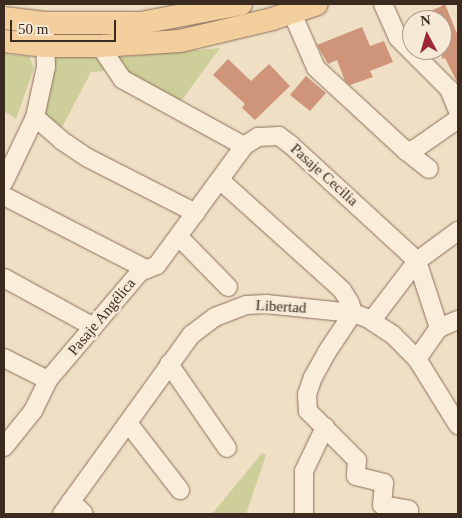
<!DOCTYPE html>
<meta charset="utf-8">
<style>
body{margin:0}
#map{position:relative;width:462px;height:518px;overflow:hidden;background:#efdfc5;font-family:"Times New Roman",serif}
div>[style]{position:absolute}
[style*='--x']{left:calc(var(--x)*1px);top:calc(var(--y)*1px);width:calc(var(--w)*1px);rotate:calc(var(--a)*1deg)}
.green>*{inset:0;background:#cdce99}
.building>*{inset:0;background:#ce957a}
.roads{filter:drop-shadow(0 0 1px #8b6f5b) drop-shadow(0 0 1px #8b6f5b)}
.minor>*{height:18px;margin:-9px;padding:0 9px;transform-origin:9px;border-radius:9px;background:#faedd9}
.major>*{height:22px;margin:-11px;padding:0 11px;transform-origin:11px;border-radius:11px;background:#f3cf9d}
span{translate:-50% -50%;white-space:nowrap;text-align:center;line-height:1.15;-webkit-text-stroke:5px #f6e9d5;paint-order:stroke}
.street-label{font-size:15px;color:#3b2a1f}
.frame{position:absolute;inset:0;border:5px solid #3b2a1f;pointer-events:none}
.north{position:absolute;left:402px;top:10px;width:50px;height:50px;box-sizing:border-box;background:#f6e9d5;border:1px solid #ab9d8c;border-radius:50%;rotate:354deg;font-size:14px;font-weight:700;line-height:20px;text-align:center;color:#3b2a1f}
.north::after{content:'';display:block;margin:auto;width:18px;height:22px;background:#9b2935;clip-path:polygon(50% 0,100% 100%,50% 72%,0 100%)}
.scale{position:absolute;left:10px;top:20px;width:106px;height:22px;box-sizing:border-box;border:2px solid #3b2a1f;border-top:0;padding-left:6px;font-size:15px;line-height:18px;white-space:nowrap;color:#3b2a1f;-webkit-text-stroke:4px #f6e9d5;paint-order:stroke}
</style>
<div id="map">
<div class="green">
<i style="clip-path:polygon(220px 48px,181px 101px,116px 70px,91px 72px,61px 129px,35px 117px,56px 57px,122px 57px)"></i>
<i style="clip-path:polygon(4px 54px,29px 56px,34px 68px,16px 119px,4px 111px)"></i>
<i style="clip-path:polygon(262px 453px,266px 455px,246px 514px,212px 514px)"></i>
</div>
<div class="building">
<i style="clip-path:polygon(442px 4px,445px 4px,458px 36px,458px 84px,445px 58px,442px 59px,442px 20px,409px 20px,442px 6px)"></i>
<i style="clip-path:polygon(362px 27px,370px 46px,384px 41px,393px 62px,370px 71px,373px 77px,350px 85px,345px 81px,337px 60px,328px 64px,317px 45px)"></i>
<i style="clip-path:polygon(228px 59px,251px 81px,269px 64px,290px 86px,255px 120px,242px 108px,245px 104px,213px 75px)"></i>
<i style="clip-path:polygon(306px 76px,326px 93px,310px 111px,290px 95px)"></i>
</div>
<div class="roads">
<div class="minor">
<i style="--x:290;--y:4;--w:9;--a:77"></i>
<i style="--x:292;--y:13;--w:60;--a:66.4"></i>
<i style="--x:316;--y:68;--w:122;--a:42.7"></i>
<i style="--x:406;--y:151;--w:29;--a:38"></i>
<i style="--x:383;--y:4;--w:37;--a:66"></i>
<i style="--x:398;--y:38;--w:72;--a:45"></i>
<i style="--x:449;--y:89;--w:24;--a:68"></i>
<i style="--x:100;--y:46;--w:40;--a:56"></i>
<i style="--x:122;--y:79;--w:139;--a:28.8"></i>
<i style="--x:35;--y:117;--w:35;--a:41"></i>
<i style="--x:61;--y:140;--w:32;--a:34"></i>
<i style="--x:88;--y:158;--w:121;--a:27"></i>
<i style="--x:406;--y:151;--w:9;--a:-13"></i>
<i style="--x:415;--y:149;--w:52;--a:-34.9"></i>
<i style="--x:220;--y:180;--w:147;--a:42"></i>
<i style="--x:329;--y:278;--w:18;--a:43"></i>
<i style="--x:342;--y:290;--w:15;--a:58"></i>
<i style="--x:350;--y:303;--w:10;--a:73"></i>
<i style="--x:353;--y:313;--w:47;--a:123.7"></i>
<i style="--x:327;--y:352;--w:29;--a:119"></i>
<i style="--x:313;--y:377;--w:18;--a:109"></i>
<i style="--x:307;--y:394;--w:17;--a:87"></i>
<i style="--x:308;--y:411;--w:69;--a:45"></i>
<i style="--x:357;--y:460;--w:16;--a:94"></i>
<i style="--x:356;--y:476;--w:29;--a:14"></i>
<i style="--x:384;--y:483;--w:22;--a:95"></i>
<i style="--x:382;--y:505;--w:27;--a:10"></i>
<i style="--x:409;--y:510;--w:4;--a:90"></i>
<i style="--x:4;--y:182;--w:72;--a:-64.5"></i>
<i style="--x:35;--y:117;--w:51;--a:-77.6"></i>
<i style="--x:46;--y:67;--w:33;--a:-92"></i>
<i style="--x:4;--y:196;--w:160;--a:27.2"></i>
<i style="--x:179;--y:237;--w:70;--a:45.6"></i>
<i style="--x:4;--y:278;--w:102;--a:28.6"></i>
<i style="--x:372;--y:320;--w:74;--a:-52.7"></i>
<i style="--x:417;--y:261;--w:51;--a:-36.2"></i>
<i style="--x:4;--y:358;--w:49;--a:26.6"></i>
<i style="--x:417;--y:359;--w:38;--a:-55"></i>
<i style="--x:169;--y:364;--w:102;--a:55.4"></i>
<i style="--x:128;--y:423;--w:85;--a:52.2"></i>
<i style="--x:4;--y:447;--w:46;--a:-51.1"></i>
<i style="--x:33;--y:411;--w:34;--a:-64"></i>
<i style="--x:48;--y:380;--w:142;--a:-49.6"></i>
<i style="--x:140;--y:272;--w:18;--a:-22"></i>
<i style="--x:157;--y:265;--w:147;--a:-53.8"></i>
<i style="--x:244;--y:146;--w:17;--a:-33"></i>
<i style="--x:258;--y:137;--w:21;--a:-3"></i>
<i style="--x:279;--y:136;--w:15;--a:37"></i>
<i style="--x:291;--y:145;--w:171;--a:42.6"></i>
<i style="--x:417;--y:261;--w:71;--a:71.8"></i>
<i style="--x:439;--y:328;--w:21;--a:-23"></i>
<i style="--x:71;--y:501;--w:18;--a:45"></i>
<i style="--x:62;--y:514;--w:221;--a:-54.2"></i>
<i style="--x:191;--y:335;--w:30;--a:-37"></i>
<i style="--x:215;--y:317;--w:33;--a:-21"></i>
<i style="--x:246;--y:305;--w:20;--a:-3"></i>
<i style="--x:266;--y:304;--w:87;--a:5.9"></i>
<i style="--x:353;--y:313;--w:15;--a:20"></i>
<i style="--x:367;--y:318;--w:31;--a:33"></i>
<i style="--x:393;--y:335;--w:34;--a:45"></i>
<i style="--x:417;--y:359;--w:78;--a:58.2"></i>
<i style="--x:304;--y:514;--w:43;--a:-90"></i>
<i style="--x:304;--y:471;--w:49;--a:-64.5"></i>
</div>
<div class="major">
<i style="--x:4;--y:18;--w:41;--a:7"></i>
<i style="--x:45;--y:23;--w:96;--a:0"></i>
<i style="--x:141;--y:23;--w:102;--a:-10.8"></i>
<i style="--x:4;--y:41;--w:41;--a:7"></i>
<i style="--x:45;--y:46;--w:55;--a:0"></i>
<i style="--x:100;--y:46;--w:80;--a:-3.6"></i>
<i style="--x:180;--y:41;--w:95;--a:-13.4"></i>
<i style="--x:272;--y:19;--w:47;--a:-18.4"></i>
</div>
</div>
<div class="street-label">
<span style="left:324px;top:175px;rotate:42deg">Pasaje Cecilia</span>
<span style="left:281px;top:307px;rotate:3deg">Libertad</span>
<span style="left:102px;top:317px;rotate:-50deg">Pasaje Angélica</span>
</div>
<div class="frame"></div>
<div class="north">N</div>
<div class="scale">50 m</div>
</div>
